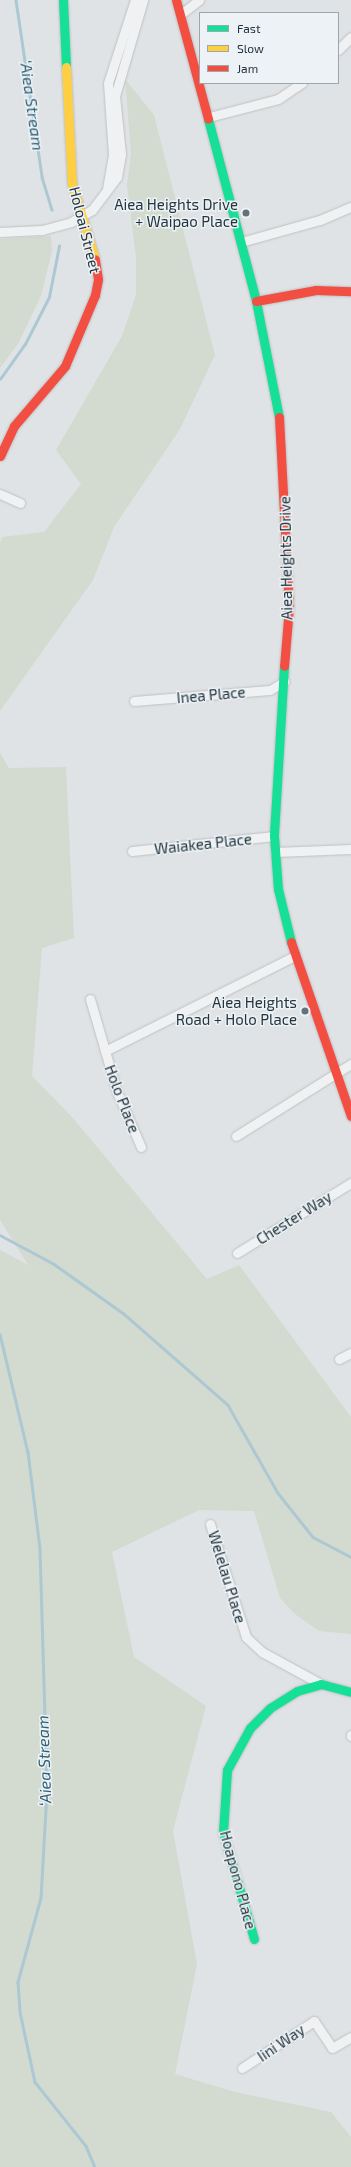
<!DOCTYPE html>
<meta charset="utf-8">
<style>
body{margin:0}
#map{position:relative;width:351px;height:2167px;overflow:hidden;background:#e0e3e5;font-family:"Exo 2",sans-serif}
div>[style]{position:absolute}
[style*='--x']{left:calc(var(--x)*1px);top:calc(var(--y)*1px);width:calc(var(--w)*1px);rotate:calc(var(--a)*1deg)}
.green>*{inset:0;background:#d3dacf}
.stream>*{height:2.5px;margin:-1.25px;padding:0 1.25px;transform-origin:1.25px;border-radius:1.25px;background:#acc8d3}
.roads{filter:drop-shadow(0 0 1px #bec1c3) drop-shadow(0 0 1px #bec1c3)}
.street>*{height:9px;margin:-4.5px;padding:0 4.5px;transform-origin:4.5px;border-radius:4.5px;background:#eff1f2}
.fast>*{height:9px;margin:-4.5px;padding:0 4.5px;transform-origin:4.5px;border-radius:4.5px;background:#16e098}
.slow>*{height:9px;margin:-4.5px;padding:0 4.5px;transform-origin:4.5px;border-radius:4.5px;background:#ffcf43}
.jam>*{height:9px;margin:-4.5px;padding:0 4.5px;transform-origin:4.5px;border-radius:4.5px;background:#f24e42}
.dots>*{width:11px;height:11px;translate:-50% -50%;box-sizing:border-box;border:2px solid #ecf2f5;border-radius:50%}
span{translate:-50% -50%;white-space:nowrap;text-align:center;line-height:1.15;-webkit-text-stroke:3px #ecf2f5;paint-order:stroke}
.poi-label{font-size:15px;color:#25353f}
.right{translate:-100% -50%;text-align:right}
.street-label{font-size:15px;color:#25353f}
.water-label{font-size:16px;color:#2d5f76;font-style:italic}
.legend{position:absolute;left:199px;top:12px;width:140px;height:72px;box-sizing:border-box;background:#ecf2f5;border:1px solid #9ca6ac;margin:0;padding:5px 7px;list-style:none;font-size:12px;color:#25353f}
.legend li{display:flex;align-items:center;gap:8px;height:20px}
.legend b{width:20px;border:1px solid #9ca6ac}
</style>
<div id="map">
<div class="green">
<i style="clip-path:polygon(125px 79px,154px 115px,215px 355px,180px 429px,114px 527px,93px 580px,0 711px,0 543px,2px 537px,44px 532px,81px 484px,56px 450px,122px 336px,136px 295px,136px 257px,127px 185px,131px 153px)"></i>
<i style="clip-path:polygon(51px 236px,52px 251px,41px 296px,18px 344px,0 368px,0 239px)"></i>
<i style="clip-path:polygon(0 753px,9px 768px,66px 767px,74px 938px,42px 948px,32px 1076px,73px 1118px,207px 1279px,239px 1265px,351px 1417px,351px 1634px,319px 1631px,295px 1614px,280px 1598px,254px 1511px,199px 1510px,112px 1552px,134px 1657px,206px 1706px,173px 1831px,197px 1964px,175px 2074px,235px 2092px,331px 2112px,351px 2137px,351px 2167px,0 2167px,0 1250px,28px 1265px,0 1220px)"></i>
</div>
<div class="stream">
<i style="--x:16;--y:0;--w:179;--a:81.6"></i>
<i style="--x:42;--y:177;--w:34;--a:73"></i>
<i style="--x:0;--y:379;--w:43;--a:-54.5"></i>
<i style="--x:25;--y:344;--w:53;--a:-62.9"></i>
<i style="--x:49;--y:297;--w:52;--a:-78.9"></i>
<i style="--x:0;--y:1235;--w:61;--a:28.2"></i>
<i style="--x:54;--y:1264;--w:85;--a:35.4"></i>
<i style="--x:123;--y:1313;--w:140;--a:41.2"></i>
<i style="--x:228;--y:1405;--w:101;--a:60.4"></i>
<i style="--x:278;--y:1493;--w:56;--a:51.5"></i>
<i style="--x:313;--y:1537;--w:43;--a:27.8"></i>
<i style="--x:0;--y:1334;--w:121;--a:76.7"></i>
<i style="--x:28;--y:1452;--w:98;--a:82.9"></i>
<i style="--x:40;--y:1549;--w:242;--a:88.3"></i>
<i style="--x:47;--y:1791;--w:107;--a:93.2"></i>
<i style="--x:41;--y:1898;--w:87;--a:105.3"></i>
<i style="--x:18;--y:1982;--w:30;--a:86"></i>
<i style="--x:20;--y:2012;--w:72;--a:77.9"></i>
<i style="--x:35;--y:2082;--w:82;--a:51.4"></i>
<i style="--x:86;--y:2146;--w:23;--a:67"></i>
</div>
<div class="roads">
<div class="street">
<i style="--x:181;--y:14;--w:23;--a:-38"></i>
<i style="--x:338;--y:50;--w:18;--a:-45"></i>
<i style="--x:209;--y:117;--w:71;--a:-14.6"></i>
<i style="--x:278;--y:99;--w:29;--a:-34"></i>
<i style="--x:107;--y:189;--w:36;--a:-80"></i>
<i style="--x:113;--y:154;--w:71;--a:-94"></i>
<i style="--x:108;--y:83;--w:87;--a:-72"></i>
<i style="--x:0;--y:232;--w:42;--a:-2.7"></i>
<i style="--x:42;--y:230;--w:30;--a:-15"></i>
<i style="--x:71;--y:222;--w:24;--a:-30"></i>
<i style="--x:92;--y:210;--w:41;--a:-52.9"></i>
<i style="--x:117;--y:177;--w:23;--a:-80"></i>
<i style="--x:121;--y:154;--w:58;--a:-95.9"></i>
<i style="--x:115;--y:96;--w:100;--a:-73.7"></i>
<i style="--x:241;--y:242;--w:82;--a:-15.6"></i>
<i style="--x:320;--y:220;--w:34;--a:-23"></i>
<i style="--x:0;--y:494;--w:22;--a:24"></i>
<i style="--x:134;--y:701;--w:136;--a:-4.6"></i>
<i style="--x:270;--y:690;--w:17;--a:-31"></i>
<i style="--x:132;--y:851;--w:143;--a:-6"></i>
<i style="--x:275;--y:852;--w:76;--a:-2.3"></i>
<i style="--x:90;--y:999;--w:97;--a:73.8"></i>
<i style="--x:117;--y:1092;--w:60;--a:66.4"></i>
<i style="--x:105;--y:1051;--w:212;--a:-26.6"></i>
<i style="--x:236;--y:1136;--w:136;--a:-32.1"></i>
<i style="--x:237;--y:1253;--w:134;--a:-31.6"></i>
<i style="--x:339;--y:1359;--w:13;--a:-27"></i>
<i style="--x:210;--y:1524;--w:119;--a:72.3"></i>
<i style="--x:246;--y:1637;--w:22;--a:43"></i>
<i style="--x:262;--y:1652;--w:67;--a:28.5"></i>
<i style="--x:351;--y:1735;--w:1;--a:90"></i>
<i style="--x:242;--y:2068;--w:86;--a:-33.1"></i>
<i style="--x:314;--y:2021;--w:32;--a:56"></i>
<i style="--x:332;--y:2048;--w:22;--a:-30"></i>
</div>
<div class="fast">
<i style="--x:63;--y:0;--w:67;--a:87.4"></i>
<i style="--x:208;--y:119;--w:188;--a:75.2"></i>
<i style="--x:256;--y:301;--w:118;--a:78.8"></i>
<i style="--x:284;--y:666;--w:170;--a:93.4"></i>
<i style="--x:274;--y:836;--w:53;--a:85.7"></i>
<i style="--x:278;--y:889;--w:55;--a:76.2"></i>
<i style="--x:254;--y:1939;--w:111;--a:-106.2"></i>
<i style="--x:223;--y:1832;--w:62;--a:-86.3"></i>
<i style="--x:227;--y:1770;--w:48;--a:-61.3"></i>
<i style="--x:250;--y:1728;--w:28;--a:-45"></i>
<i style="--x:270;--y:1708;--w:32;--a:-32"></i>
<i style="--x:297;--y:1691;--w:25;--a:-16"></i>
<i style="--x:321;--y:1684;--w:31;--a:15"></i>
</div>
<div class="slow">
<i style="--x:66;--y:67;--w:117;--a:87.1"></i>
<i style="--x:72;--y:184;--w:78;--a:73"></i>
</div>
<div class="jam">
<i style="--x:176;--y:0;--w:123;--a:74.9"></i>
<i style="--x:256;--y:301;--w:61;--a:-10.4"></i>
<i style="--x:316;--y:290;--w:35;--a:2"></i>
<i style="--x:279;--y:417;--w:190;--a:87"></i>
<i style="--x:289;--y:607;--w:59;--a:94.8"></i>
<i style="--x:0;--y:456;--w:33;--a:-65"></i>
<i style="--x:14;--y:426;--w:79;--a:-49.6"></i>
<i style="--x:65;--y:366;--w:77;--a:-67.1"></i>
<i style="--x:95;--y:295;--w:16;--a:-79"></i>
<i style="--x:98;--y:279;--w:20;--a:-99"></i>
<i style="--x:291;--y:942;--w:184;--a:71"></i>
</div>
</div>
<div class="dots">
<i style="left:246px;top:213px;background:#667279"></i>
<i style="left:305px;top:1011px;background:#667279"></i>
</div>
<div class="poi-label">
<span class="right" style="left:238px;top:213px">Aiea Heights Drive<br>+ Waipao Place</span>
<span class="right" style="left:297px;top:1011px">Aiea Heights<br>Road + Holo Place</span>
</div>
<div class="street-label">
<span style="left:85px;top:230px;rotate:76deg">Holoai Street</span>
<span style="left:286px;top:558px;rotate:-91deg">Aiea Heights Drive</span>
<span style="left:211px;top:695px;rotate:-5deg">Inea Place</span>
<span style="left:203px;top:844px;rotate:-6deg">Waiakea Place</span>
<span style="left:122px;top:1099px;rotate:69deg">Holo Place</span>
<span style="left:294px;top:1218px;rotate:-32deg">Chester Way</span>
<span style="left:227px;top:1577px;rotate:73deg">Welelau Place</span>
<span style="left:238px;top:1880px;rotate:75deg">Hoapono Place</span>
<span style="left:281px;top:2043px;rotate:-34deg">Iini Way</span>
</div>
<div class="water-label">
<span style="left:32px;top:105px;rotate:82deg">ʻAiea Stream</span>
<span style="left:44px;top:1761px;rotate:-92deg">ʻAiea Stream</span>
</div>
<ul class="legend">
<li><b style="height:5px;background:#16e098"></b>Fast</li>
<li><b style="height:5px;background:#ffcf43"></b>Slow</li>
<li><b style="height:5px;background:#f24e42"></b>Jam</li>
</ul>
</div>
